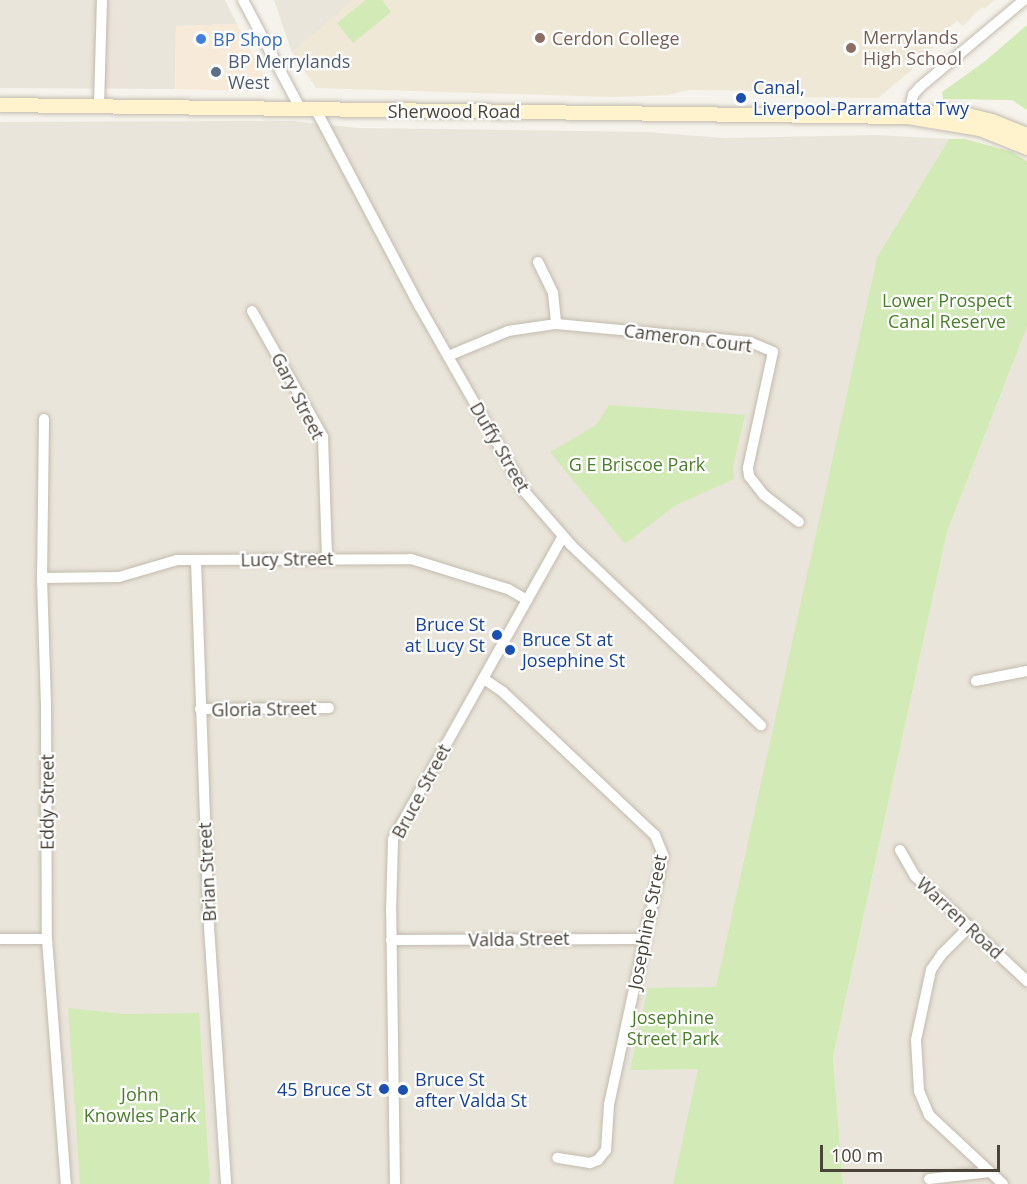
<!DOCTYPE html>
<style>
body{margin:0}
#map{position:relative;width:1027px;height:1184px;overflow:hidden;background:#f6f3ec;font-family:"Open Sans",sans-serif}
div>[style]{position:absolute}
[style*='--x']{left:calc(var(--x)*1px);top:calc(var(--y)*1px);width:calc(var(--w)*1px);rotate:calc(var(--a)*1deg)}
.residential>*{inset:0;background:#eae5da}
.commercial>*{inset:0;background:#f7ead8}
.education>*{inset:0;background:#efe8d6}
.green>*{inset:0;background:#d2eab5}
.roads{filter:drop-shadow(0 0 2px #c2bbae) drop-shadow(0 0 2px #c2bbae)}
.street>*{height:10px;margin:-5px;padding:0 5px;transform-origin:5px;border-radius:5px;background:#fff}
.secondary>*{height:14px;margin:-7px;padding:0 7px;transform-origin:7px;border-radius:7px;background:#fff3cd}
.dots>*{width:16px;height:16px;translate:-50% -50%;box-sizing:border-box;border:3px solid #fff;border-radius:50%}
span{translate:-50% -50%;white-space:nowrap;text-align:center;line-height:1.15;-webkit-text-stroke:4.5px #fff;paint-order:stroke}
.education-label{font-size:18px;color:#785e54}
.left{translate:0 -50%;text-align:left}
.shop-label{font-size:18px;color:#366cbe}
.service-label{font-size:18px;color:#4e5e75}
.transit-label{font-size:18px;color:#164399}
.right{translate:-100% -50%;text-align:right}
.street-label{font-size:18px;color:#4b4439}
.park-label{font-size:18px;color:#4a7f2a}
.scale{position:absolute;left:820px;top:1145px;width:180px;height:27px;box-sizing:border-box;border:3px solid #4b4439;border-top:0;padding-left:8px;font-size:18px;line-height:21px;white-space:nowrap;color:#4b4439;-webkit-text-stroke:4px #fff;paint-order:stroke}
</style>
<div id="map">
<div class="residential">
<i style="clip-path:polygon(0 0,225px 0,237px 24px,176px 26px,175px 89px,0 88px)"></i>
<i style="clip-path:polygon(274px 0,355px 0,292px 53px)"></i>
<i style="clip-path:polygon(292px 121px,358px 128px,647px 132px,725px 138px,877px 135px,949px 139px,877px 257px,674px 1184px,0 1184px,0 122px)"></i>
<i style="clip-path:polygon(1027px 327px,1027px 1184px,843px 1184px,833px 1057px,947px 532px)"></i>
</div>
<div class="commercial">
<i style="clip-path:polygon(237px 24px,266px 79px,259px 91px,175px 89px,176px 26px)"></i>
</div>
<div class="education">
<i style="clip-path:polygon(353px 0,995px 0,984px 9px,982px 7px,963px 26px,957px 21px,946px 30px,949px 34px,912px 65px,912px 70px,878px 98px,772px 97px,762px 91px,689px 90px,668px 95px,612px 97px,316px 88px,292px 53px)"></i>
</div>
<div class="green">
<i style="clip-path:polygon(366px 0,382px 0,391px 12px,353px 43px,337px 23px)"></i>
<i style="clip-path:polygon(1027px 25px,1027px 110px,1012px 100px,943px 99px,942px 92px,984px 62px)"></i>
<i style="clip-path:polygon(949px 139px,965px 139px,1012px 152px,1027px 161px,1027px 327px,947px 532px,833px 1057px,843px 1184px,673px 1184px,698px 1069px,630px 1070px,648px 988px,716px 987px,877px 257px)"></i>
<i style="clip-path:polygon(609px 405px,745px 415px,733px 466px,734px 479px,676px 505px,625px 544px,550px 452px,596px 425px)"></i>
<i style="clip-path:polygon(68px 1008px,124px 1014px,199px 1013px,210px 1184px,80px 1184px)"></i>
</div>
<div class="roads">
<div class="street">
<i style="--x:243;--y:0;--w:124;--a:62.2"></i>
<i style="--x:99;--y:106;--w:106;--a:-88.4"></i>
<i style="--x:316;--y:110;--w:223;--a:62.2"></i>
<i style="--x:420;--y:307;--w:213;--a:60.4"></i>
<i style="--x:525;--y:492;--w:70;--a:49"></i>
<i style="--x:571;--y:545;--w:262;--a:43.5"></i>
<i style="--x:908;--y:117;--w:23;--a:-77"></i>
<i style="--x:913;--y:95;--w:11;--a:-49"></i>
<i style="--x:920;--y:87;--w:136;--a:-39.9"></i>
<i style="--x:538;--y:262;--w:34;--a:64"></i>
<i style="--x:553;--y:293;--w:31;--a:84"></i>
<i style="--x:252;--y:311;--w:145;--a:60.6"></i>
<i style="--x:323;--y:437;--w:121;--a:88.1"></i>
<i style="--x:448;--y:356;--w:65;--a:-22.6"></i>
<i style="--x:508;--y:331;--w:49;--a:-8.3"></i>
<i style="--x:556;--y:324;--w:195;--a:5.3"></i>
<i style="--x:750;--y:342;--w:25;--a:23"></i>
<i style="--x:773;--y:352;--w:119;--a:102.2"></i>
<i style="--x:748;--y:468;--w:8;--a:83"></i>
<i style="--x:749;--y:476;--w:24;--a:52"></i>
<i style="--x:764;--y:495;--w:44;--a:37.6"></i>
<i style="--x:44;--y:419;--w:159;--a:90.7"></i>
<i style="--x:42;--y:578;--w:127;--a:88.2"></i>
<i style="--x:46;--y:705;--w:234;--a:89.8"></i>
<i style="--x:47;--y:939;--w:246;--a:85.6"></i>
<i style="--x:196;--y:560;--w:351;--a:88"></i>
<i style="--x:208;--y:911;--w:274;--a:86.2"></i>
<i style="--x:42;--y:578;--w:77;--a:-0.7"></i>
<i style="--x:119;--y:577;--w:60;--a:-16.3"></i>
<i style="--x:177;--y:560;--w:234;--a:-0.2"></i>
<i style="--x:411;--y:559;--w:102;--a:17.2"></i>
<i style="--x:508;--y:589;--w:22;--a:30"></i>
<i style="--x:484;--y:679;--w:23;--a:34"></i>
<i style="--x:503;--y:692;--w:209;--a:43.3"></i>
<i style="--x:655;--y:835;--w:22;--a:68"></i>
<i style="--x:663;--y:855;--w:256;--a:102.2"></i>
<i style="--x:609;--y:1105;--w:45;--a:93.8"></i>
<i style="--x:606;--y:1150;--w:13;--a:129"></i>
<i style="--x:598;--y:1160;--w:9;--a:159"></i>
<i style="--x:590;--y:1163;--w:33;--a:-171"></i>
<i style="--x:976;--y:681;--w:52;--a:-11.1"></i>
<i style="--x:200;--y:709;--w:129;--a:-0.4"></i>
<i style="--x:900;--y:850;--w:30;--a:60"></i>
<i style="--x:915;--y:876;--w:154;--a:43.2"></i>
<i style="--x:970;--y:926;--w:40;--a:135"></i>
<i style="--x:942;--y:954;--w:19;--a:125"></i>
<i style="--x:931;--y:970;--w:72;--a:102.1"></i>
<i style="--x:916;--y:1040;--w:51;--a:86.6"></i>
<i style="--x:919;--y:1091;--w:26;--a:67"></i>
<i style="--x:929;--y:1115;--w:101;--a:43"></i>
<i style="--x:0;--y:939;--w:47;--a:0"></i>
<i style="--x:391;--y:940;--w:255;--a:-0.2"></i>
<i style="--x:929;--y:1179;--w:61;--a:-6.5"></i>
<i style="--x:395;--y:1184;--w:272;--a:-90.8"></i>
<i style="--x:391;--y:912;--w:73;--a:-88.4"></i>
<i style="--x:393;--y:839;--w:347;--a:-60.7"></i>
</div>
<div class="secondary">
<i style="--x:0;--y:105;--w:908;--a:0.76"></i>
<i style="--x:908;--y:117;--w:73;--a:9.5"></i>
<i style="--x:980;--y:129;--w:51;--a:22"></i>
<i style="--x:918;--y:115;--w:23;--a:-7"></i>
<i style="--x:941;--y:112;--w:19;--a:3"></i>
<i style="--x:960;--y:113;--w:33;--a:14"></i>
<i style="--x:992;--y:121;--w:38;--a:22"></i>
</div>
</div>
<div class="dots">
<i style="left:540px;top:38px;background:#8d6e63"></i>
<i style="left:201px;top:39px;background:#3f7fe0"></i>
<i style="left:851px;top:48px;background:#8d6e63"></i>
<i style="left:216px;top:72px;background:#5c6f8a"></i>
<i style="left:741px;top:98px;background:#1a4fb4"></i>
<i style="left:497px;top:635px;background:#1a4fb4"></i>
<i style="left:510px;top:650px;background:#1a4fb4"></i>
<i style="left:384px;top:1089px;background:#1a4fb4"></i>
<i style="left:403px;top:1090px;background:#1a4fb4"></i>
</div>
<div class="education-label">
<span class="left" style="left:552px;top:38px">Cerdon College</span>
<span class="left" style="left:863px;top:48px">Merrylands<br>High School</span>
</div>
<div class="shop-label">
<span class="left" style="left:213px;top:39px">BP Shop</span>
</div>
<div class="service-label">
<span class="left" style="left:228px;top:72px">BP Merrylands<br>West</span>
</div>
<div class="transit-label">
<span class="left" style="left:753px;top:98px">Canal,<br>Liverpool-Parramatta Twy</span>
<span class="right" style="left:485px;top:635px">Bruce St<br>at Lucy St</span>
<span class="left" style="left:522px;top:650px">Bruce St at<br>Josephine St</span>
<span class="left" style="left:415px;top:1090px">Bruce St<br>after Valda St</span>
<span class="right" style="left:372px;top:1089px">45 Bruce St</span>
</div>
<div class="street-label">
<span style="left:454px;top:111px">Sherwood Road</span>
<span style="left:688px;top:338px;rotate:7deg">Cameron Court</span>
<span style="left:298px;top:396px;rotate:63deg">Gary Street</span>
<span style="left:500px;top:447px;rotate:60deg">Duffy Street</span>
<span style="left:287px;top:559px;rotate:-1deg">Lucy Street</span>
<span style="left:264px;top:709px;rotate:-1deg">Gloria Street</span>
<span style="left:421px;top:791px;rotate:-62deg">Bruce Street</span>
<span style="left:47px;top:802px;rotate:-90deg">Eddy Street</span>
<span style="left:207px;top:872px;rotate:-93deg">Brian Street</span>
<span style="left:960px;top:918px;rotate:43deg">Warren Road</span>
<span style="left:647px;top:922px;rotate:-79deg">Josephine Street</span>
<span style="left:519px;top:939px;rotate:-1deg">Valda Street</span>
</div>
<div class="park-label">
<span style="left:947px;top:311px">Lower Prospect<br>Canal Reserve</span>
<span style="left:637px;top:464px">G E Briscoe Park</span>
<span style="left:673px;top:1028px">Josephine<br>Street Park</span>
<span style="left:140px;top:1105px">John<br>Knowles Park</span>
</div>
<div class="scale">100 m</div>
</div>
